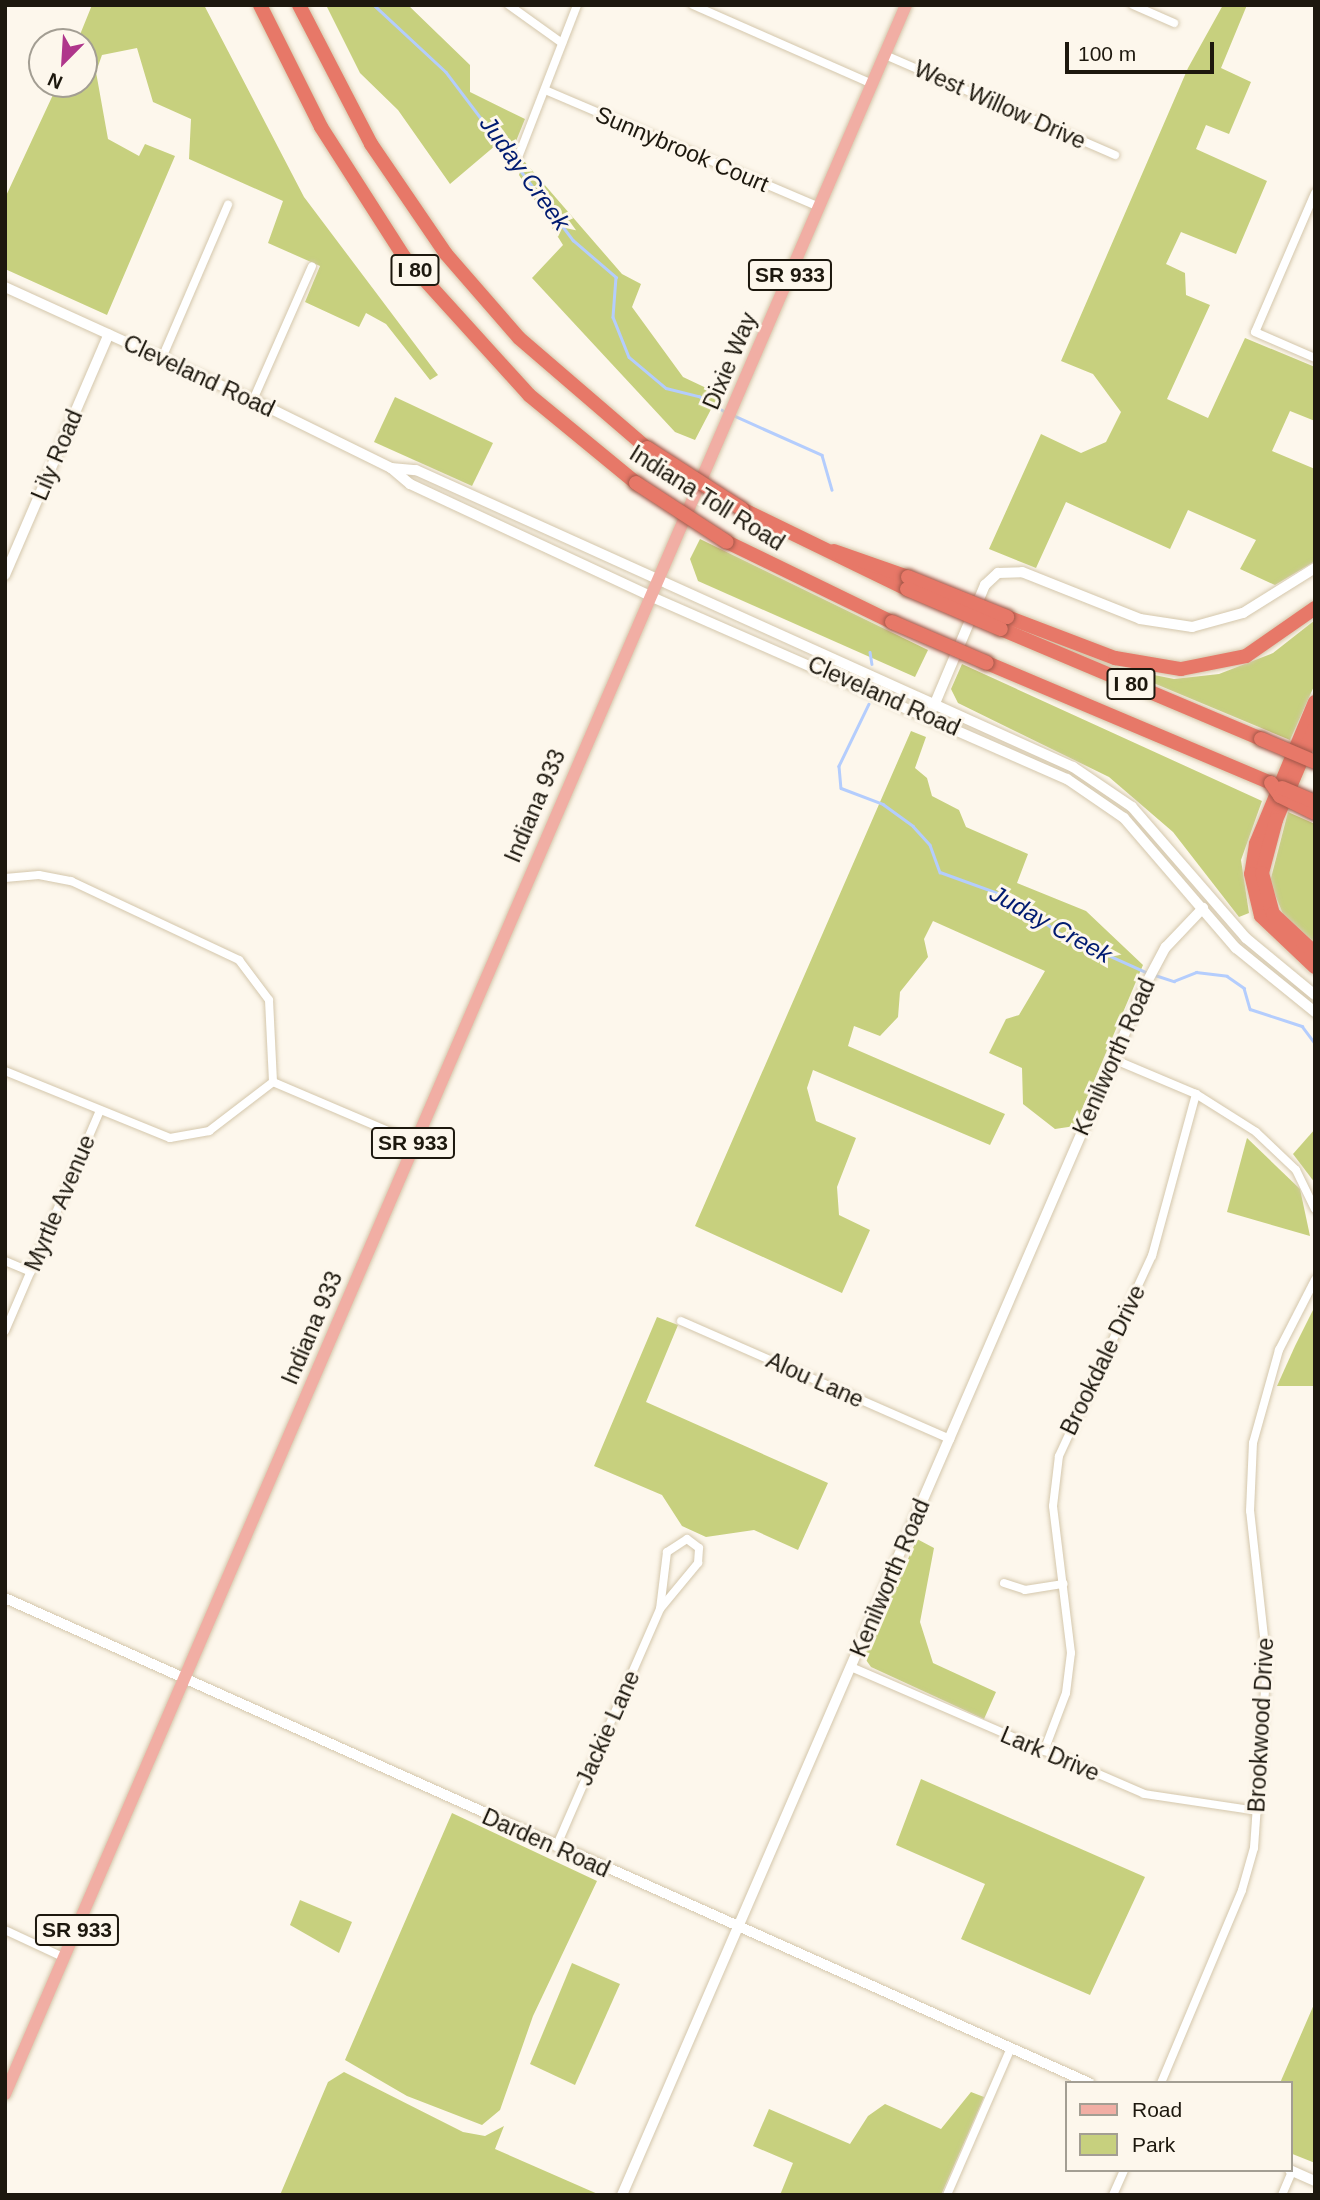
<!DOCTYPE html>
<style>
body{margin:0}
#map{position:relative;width:1320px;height:2200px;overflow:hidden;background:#fdf7ec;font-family:Helvetica,sans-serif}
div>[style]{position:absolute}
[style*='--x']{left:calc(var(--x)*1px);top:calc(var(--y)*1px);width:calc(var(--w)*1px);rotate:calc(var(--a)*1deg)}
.green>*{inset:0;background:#c7d07e}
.stream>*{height:2.5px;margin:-1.25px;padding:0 1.25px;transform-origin:1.25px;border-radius:1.25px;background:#b4cdfd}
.roads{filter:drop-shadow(0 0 2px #d4c7ac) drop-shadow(0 0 2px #d4c7ac)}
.street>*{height:8px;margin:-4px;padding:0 4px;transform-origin:4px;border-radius:4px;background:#fff}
.secondary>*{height:10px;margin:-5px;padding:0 5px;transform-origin:5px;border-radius:5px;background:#fff}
.primary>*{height:12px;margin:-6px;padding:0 6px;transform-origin:6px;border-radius:6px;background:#f1aea4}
.highway>*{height:14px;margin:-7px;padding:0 7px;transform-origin:7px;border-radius:7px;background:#e77868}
.bridges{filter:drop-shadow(0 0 2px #a05648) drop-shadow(0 0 2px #a05648)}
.highway-bridge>*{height:14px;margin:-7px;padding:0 7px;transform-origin:7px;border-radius:7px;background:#e77868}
span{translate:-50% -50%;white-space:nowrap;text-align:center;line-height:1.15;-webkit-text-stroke:6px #fdf7ec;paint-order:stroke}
.shield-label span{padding:2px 5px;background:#fdf7ec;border:2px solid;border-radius:5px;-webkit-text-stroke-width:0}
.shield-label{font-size:21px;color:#1d180e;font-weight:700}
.street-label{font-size:23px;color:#1d180e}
.water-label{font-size:24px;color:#001b71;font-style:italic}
.frame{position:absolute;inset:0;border:7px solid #1d180e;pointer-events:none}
.legend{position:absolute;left:1065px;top:2081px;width:228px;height:91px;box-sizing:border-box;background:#fdf7ec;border:2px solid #a39e93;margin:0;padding:9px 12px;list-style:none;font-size:21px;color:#1d180e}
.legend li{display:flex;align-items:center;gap:14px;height:35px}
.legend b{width:35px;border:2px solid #a39e93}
.north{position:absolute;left:28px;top:28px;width:70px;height:70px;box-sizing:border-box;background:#fdf7ec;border:2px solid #a39e93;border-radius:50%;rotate:204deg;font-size:19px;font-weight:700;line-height:28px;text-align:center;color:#1d180e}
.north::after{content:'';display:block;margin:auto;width:24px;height:32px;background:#af368b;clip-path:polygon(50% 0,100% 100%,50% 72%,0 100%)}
.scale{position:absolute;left:1065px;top:42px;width:149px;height:32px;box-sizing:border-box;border:4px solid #1d180e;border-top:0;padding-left:9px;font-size:21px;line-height:24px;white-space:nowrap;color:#1d180e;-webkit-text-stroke:5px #fdf7ec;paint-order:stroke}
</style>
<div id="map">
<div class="green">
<i style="clip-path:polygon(92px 5px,204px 5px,304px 197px,438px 375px,430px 380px,386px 324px,366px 313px,359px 327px,305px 302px,320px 266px,268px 243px,283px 201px,189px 159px,191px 119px,153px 102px,137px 48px,102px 55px,96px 72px,108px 139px,139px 156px,145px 144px,175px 156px,107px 315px,5px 269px,5px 198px,58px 84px,84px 84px,84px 42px,77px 42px)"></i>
<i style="clip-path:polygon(326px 5px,408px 5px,470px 65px,470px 92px,525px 119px,508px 161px,496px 145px,450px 184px,398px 110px,360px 73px)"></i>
<i style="clip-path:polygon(1223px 5px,1247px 5px,1221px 68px,1251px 82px,1229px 134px,1206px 125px,1196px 149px,1267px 181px,1236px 254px,1181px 232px,1166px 264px,1185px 273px,1186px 295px,1210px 305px,1167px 399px,1208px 418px,1245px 338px,1315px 367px,1315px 421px,1290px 411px,1272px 451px,1315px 469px,1315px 561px,1275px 585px,1240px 569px,1256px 540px,1188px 510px,1170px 549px,1066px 502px,1036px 568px,989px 549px,1041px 434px,1081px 453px,1106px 442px,1121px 412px,1093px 374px,1061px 361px,1188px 68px)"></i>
<i style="clip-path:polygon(524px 161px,622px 274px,641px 284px,632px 307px,683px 377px,719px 394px,695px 440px,675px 432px,532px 278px,563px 245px,519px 175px)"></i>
<i style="clip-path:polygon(395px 397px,493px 443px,472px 486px,374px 442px)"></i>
<i style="clip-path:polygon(700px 539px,928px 650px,915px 677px,698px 581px,690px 559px)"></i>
<i style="clip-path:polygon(1315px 620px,1315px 684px,1290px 740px,1115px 667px,1174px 679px,1219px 674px,1273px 653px)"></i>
<i style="clip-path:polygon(962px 664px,1262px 801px,1241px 860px,1249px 913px,1239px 917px,1173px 832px,1109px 777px,958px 703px,951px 689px)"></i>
<i style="clip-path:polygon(911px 731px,926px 737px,915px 768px,927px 778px,932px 796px,959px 810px,966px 827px,1028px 854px,1017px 883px,1086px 911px,1143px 965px,1075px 1126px,1055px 1129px,1023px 1104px,1022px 1068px,989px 1053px,1006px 1019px,1019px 1015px,1045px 971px,933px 921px,924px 939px,928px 957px,900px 992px,898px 1017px,880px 1036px,854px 1026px,848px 1046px,1005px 1114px,990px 1145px,813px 1070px,807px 1088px,816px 1121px,856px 1138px,837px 1187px,839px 1215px,870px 1230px,842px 1293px,695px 1226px)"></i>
<i style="clip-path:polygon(1288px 812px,1315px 824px,1315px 946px,1285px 919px,1270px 882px)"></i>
<i style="clip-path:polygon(1315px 1129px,1315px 1183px,1293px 1154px)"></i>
<i style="clip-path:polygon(1247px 1138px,1300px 1189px,1310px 1236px,1227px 1212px)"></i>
<i style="clip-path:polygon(1315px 1306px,1315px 1386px,1277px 1386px,1295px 1346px)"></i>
<i style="clip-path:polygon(657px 1317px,678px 1325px,646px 1402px,828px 1483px,798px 1550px,754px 1530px,706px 1537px,682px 1526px,662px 1495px,594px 1466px)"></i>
<i style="clip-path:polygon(917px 1539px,934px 1548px,920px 1622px,933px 1663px,996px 1692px,984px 1719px,871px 1667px,864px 1657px)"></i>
<i style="clip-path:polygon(921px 1779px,1145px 1877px,1090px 1995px,961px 1939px,985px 1884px,896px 1845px)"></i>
<i style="clip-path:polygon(452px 1813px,597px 1881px,533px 2016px,500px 2110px,482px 2125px,407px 2096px,345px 2060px)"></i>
<i style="clip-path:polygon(300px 1900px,352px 1922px,339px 1953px,290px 1925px)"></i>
<i style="clip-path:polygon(572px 1963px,620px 1984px,575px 2085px,530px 2064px)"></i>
<i style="clip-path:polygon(1315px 2002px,1315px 2163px,1290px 2153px,1290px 2083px,1280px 2083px)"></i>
<i style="clip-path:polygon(344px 2072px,463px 2132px,485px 2136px,504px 2126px,495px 2149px,600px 2195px,280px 2195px,328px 2082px)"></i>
<i style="clip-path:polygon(971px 2092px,984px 2097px,941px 2195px,780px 2195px,793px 2163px,753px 2146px,769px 2109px,850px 2144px,868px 2116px,885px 2104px,941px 2129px)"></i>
</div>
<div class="stream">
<i style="--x:374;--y:5;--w:98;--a:42.9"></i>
<i style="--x:446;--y:72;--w:211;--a:52.9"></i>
<i style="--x:573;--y:240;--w:57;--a:40.7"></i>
<i style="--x:616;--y:277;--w:40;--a:94.3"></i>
<i style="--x:613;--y:317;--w:43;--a:68.2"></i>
<i style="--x:629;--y:357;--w:48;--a:40"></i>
<i style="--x:666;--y:388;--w:34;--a:14"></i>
<i style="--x:699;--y:396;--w:31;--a:31"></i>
<i style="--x:735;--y:416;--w:95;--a:24.1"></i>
<i style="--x:822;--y:455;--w:36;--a:74"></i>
<i style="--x:870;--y:652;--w:12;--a:81"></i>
<i style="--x:869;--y:704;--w:69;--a:115.8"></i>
<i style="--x:839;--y:766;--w:22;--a:85"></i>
<i style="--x:841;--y:788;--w:45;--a:20.9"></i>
<i style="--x:883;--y:804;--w:37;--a:36"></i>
<i style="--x:913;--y:826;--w:25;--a:48"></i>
<i style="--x:930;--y:845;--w:29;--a:70"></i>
<i style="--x:940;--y:872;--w:79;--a:20"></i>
<i style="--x:1014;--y:899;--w:56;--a:37.1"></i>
<i style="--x:1059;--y:933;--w:98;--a:24.2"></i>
<i style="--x:1155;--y:975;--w:20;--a:18"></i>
<i style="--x:1174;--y:981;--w:24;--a:-22"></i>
<i style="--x:1196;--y:972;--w:31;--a:7"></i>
<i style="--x:1227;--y:976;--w:21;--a:35"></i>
<i style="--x:1244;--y:988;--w:22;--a:74"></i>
<i style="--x:1250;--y:1009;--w:55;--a:18.1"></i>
<i style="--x:1302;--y:1026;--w:21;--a:53"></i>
</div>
<div class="roads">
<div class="street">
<i style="--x:509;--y:5;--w:65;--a:35.6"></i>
<i style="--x:693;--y:5;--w:196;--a:23.8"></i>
<i style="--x:1133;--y:5;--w:45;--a:23.7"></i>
<i style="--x:885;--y:55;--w:251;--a:23.5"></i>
<i style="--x:545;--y:90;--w:298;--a:23.1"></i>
<i style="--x:517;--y:160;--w:166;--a:-68.8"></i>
<i style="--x:1315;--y:193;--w:151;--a:113.3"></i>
<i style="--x:1255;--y:332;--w:65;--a:23.4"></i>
<i style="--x:162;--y:358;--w:167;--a:-66.7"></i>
<i style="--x:253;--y:400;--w:146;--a:-66.2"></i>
<i style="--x:5;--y:878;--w:34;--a:-5"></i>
<i style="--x:39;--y:875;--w:33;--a:11"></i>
<i style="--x:71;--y:881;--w:186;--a:25.2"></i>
<i style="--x:239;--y:960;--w:50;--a:53.1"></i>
<i style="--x:269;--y:1000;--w:82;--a:87.2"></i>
<i style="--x:1113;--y:1059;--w:90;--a:22.9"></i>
<i style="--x:1196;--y:1094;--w:71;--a:32.3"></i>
<i style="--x:1256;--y:1132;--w:55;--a:43.5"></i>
<i style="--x:1296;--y:1170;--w:43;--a:64"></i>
<i style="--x:5;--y:1071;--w:178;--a:22.1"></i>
<i style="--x:170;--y:1138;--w:40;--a:-10"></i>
<i style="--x:209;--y:1131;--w:81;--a:-37.4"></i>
<i style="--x:273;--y:1082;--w:153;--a:23.1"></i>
<i style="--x:5;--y:1261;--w:28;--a:23"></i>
<i style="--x:681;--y:1321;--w:294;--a:23.7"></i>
<i style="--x:5;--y:1331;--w:237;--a:-66.7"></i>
<i style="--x:1004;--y:1583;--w:22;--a:18"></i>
<i style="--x:1025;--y:1590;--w:39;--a:-9"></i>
<i style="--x:851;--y:1667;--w:319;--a:23.4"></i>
<i style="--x:1144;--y:1794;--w:115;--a:8.5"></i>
<i style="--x:1044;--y:1751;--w:62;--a:-69.2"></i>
<i style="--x:1066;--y:1693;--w:40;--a:-82.9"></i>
<i style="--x:1071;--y:1653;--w:148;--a:-97"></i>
<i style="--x:1053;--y:1506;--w:50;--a:-83.2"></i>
<i style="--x:1059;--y:1456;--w:221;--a:-65.1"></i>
<i style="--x:1152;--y:1256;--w:168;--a:-74.8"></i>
<i style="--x:556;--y:1847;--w:260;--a:-66.4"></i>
<i style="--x:660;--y:1609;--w:60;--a:-50.4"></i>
<i style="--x:698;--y:1563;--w:15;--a:-86"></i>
<i style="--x:699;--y:1548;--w:15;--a:-143"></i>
<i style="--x:687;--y:1539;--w:24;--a:147"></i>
<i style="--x:667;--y:1552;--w:57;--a:97"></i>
<i style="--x:5;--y:1930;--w:66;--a:25"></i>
<i style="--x:1161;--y:2083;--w:209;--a:-67.2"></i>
<i style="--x:1242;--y:1890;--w:44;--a:-74.1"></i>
<i style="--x:1254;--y:1848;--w:184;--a:-86"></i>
<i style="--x:1267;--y:1664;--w:154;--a:-96.3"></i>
<i style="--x:1250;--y:1511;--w:68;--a:-87.5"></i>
<i style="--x:1253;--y:1443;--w:97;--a:-74.4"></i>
<i style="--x:1279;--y:1350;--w:79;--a:-62.8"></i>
<i style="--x:947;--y:2195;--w:160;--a:-66.5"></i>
<i style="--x:1113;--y:2195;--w:27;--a:-66"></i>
<i style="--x:1282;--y:2195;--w:26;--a:-67"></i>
</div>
<div class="secondary">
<i style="--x:5;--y:287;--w:273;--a:24.5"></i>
<i style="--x:253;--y:400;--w:154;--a:26.2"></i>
<i style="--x:391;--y:468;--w:25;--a:40"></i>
<i style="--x:410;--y:484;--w:267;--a:25"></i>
<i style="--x:652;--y:597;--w:453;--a:23.7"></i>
<i style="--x:1067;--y:779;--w:69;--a:34.4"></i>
<i style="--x:1124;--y:818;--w:172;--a:49.3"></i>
<i style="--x:1236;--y:948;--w:102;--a:39"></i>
<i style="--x:391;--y:468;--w:25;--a:5"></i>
<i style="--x:416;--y:470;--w:721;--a:24.33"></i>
<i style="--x:1073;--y:767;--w:71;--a:34.1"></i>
<i style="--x:1132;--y:807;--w:174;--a:49"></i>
<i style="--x:1246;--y:938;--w:89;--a:39.6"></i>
<i style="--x:5;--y:575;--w:262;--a:-66.7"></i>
<i style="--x:933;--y:708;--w:134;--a:-67.1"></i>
<i style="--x:985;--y:585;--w:18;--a:-43"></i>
<i style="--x:998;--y:573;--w:24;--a:-2"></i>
<i style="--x:1022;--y:572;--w:127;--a:21.7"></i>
<i style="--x:1140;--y:619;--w:53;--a:8.7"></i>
<i style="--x:1192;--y:627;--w:53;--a:-15.4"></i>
<i style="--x:1243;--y:613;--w:85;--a:-32"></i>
<i style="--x:5;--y:1598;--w:1188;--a:24.1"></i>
<i style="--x:1290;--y:2170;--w:27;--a:24"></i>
<i style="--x:622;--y:2195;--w:1322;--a:-66.6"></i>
<i style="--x:1147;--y:982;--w:40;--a:-62"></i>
<i style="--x:1166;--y:947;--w:54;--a:-46.5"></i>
</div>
<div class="primary">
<i style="--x:5;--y:2094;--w:2275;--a:-66.67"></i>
</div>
<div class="highway">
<i style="--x:260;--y:5;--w:136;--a:63.4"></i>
<i style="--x:321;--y:127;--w:154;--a:57.4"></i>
<i style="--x:404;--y:257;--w:186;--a:47.8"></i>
<i style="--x:529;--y:395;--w:139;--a:39.4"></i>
<i style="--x:299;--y:5;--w:157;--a:62.6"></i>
<i style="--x:371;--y:144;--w:133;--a:55.7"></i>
<i style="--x:446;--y:254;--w:111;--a:49"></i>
<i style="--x:519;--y:338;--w:169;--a:40.7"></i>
<i style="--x:742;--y:509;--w:183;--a:25.9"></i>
<i style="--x:727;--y:542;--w:183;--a:25.9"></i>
<i style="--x:834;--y:551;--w:78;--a:19.4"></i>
<i style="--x:1007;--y:617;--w:116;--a:20.8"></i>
<i style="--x:1115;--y:658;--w:67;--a:9.5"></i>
<i style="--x:1181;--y:669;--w:66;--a:-11.3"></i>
<i style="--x:1246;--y:656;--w:84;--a:-34.8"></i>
<i style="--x:1001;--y:629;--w:282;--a:22.9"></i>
<i style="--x:987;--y:663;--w:308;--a:22.9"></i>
<i style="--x:1315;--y:702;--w:154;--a:112.6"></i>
<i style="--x:1256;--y:844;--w:30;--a:99"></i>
<i style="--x:1251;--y:874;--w:43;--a:76.6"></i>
<i style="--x:1261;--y:916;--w:74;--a:43.4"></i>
<i style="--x:1315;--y:728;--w:100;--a:113"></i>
<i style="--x:1276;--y:820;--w:55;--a:104.8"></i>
<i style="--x:1262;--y:873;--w:42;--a:75"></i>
<i style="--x:1273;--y:914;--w:57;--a:42.9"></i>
</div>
</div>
<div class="bridges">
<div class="highway-bridge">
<i style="--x:647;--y:448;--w:113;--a:32.7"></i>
<i style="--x:636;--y:483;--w:108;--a:33"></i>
<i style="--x:908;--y:577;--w:107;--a:22"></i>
<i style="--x:907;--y:589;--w:102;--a:23.1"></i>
<i style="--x:892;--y:622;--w:103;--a:23.3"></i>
<i style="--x:1261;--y:739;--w:59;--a:23.1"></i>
<i style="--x:1271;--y:783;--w:16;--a:55"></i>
<i style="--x:1280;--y:796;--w:39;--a:26"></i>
<i style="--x:1282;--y:788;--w:36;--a:23"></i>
</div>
</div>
<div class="shield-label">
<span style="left:415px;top:270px">I 80</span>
<span style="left:790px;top:275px">SR 933</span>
<span style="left:1131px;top:684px">I 80</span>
<span style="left:413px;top:1143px">SR 933</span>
<span style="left:77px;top:1930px">SR 933</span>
</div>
<div class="street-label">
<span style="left:1000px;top:105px;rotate:24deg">West Willow Drive</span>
<span style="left:682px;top:149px;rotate:23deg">Sunnybrook Court</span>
<span style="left:730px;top:361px;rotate:-67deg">Dixie Way</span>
<span style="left:199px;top:376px;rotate:25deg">Cleveland Road</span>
<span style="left:57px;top:455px;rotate:-67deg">Lily Road</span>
<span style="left:707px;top:498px;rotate:32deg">Indiana Toll Road</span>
<span style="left:884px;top:696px;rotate:24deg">Cleveland Road</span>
<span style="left:535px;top:806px;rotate:-67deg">Indiana 933</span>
<span style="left:1114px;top:1057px;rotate:-66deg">Kenilworth Road</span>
<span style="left:60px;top:1203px;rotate:-67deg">Myrtle Avenue</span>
<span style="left:312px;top:1328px;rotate:-67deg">Indiana 933</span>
<span style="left:1103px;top:1360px;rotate:-64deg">Brookdale Drive</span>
<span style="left:815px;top:1380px;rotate:24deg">Alou Lane</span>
<span style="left:890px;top:1578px;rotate:-67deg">Kenilworth Road</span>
<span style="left:1261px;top:1725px;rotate:-87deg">Brookwood Drive</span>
<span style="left:608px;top:1728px;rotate:-66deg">Jackie Lane</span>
<span style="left:1050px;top:1754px;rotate:23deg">Lark Drive</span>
<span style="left:546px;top:1843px;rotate:24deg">Darden Road</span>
</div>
<div class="water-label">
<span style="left:525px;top:173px;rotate:54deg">Juday Creek</span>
<span style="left:1051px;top:924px;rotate:29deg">Juday Creek</span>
</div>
<div class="frame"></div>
<ul class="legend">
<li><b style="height:9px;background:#f1aea4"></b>Road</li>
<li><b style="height:19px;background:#c7d07e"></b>Park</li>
</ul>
<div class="north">N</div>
<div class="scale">100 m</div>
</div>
